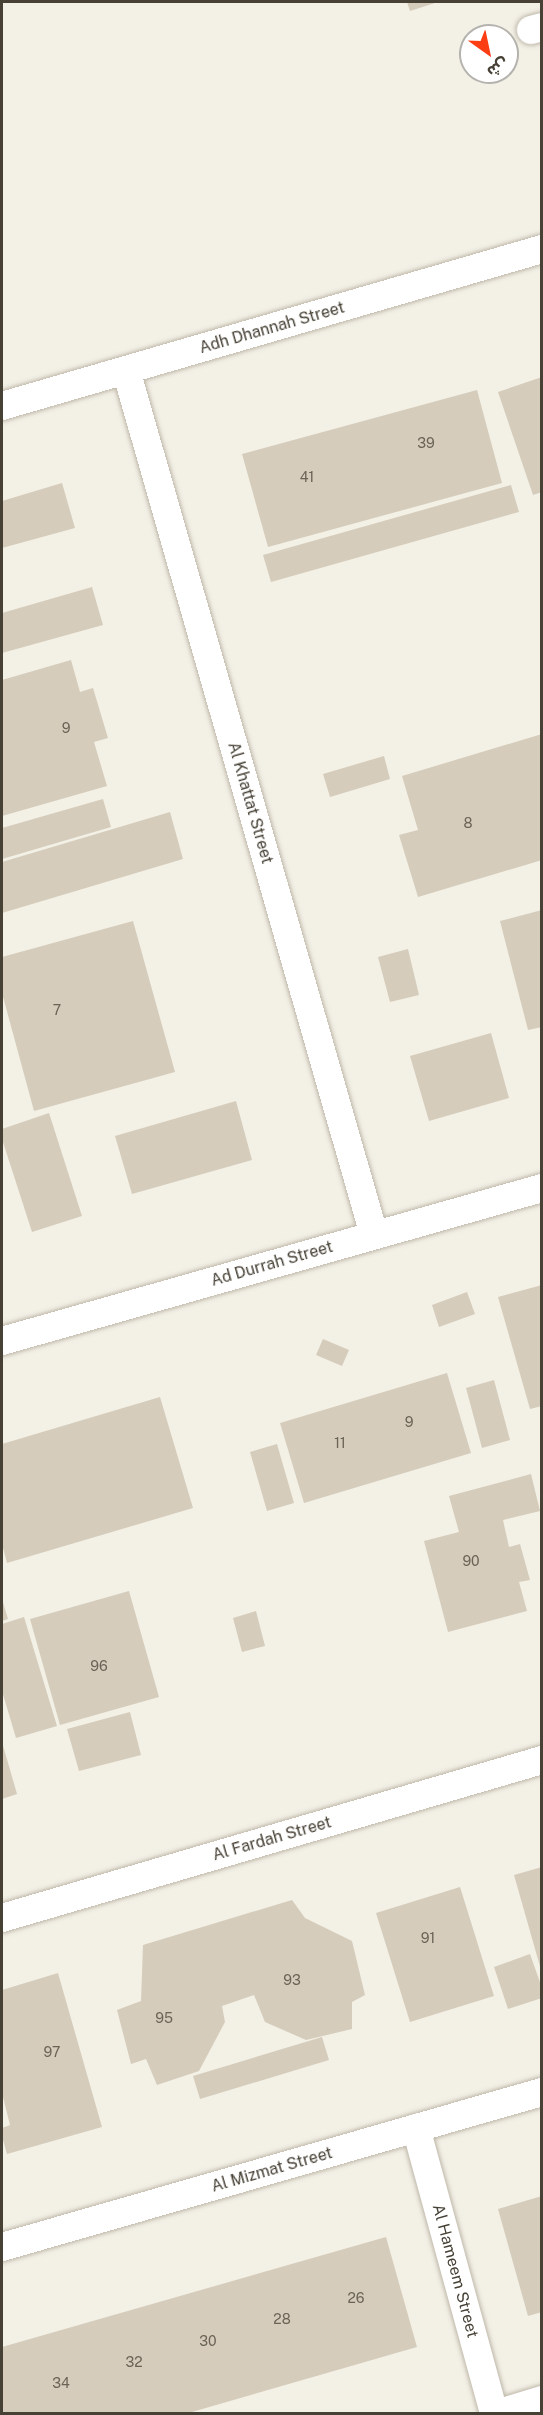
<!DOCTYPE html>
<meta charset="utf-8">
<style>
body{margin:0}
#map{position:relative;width:543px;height:2415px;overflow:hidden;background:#f3f0e6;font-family:"Public Sans","Noto Sans Arabic",sans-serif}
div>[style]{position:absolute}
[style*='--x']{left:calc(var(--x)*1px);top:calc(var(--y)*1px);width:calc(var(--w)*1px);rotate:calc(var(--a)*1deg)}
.building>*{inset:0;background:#d5ccbb}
.roads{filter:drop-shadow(0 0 2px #bfb8a9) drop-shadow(0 0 2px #bfb8a9)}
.street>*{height:28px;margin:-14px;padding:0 14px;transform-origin:14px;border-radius:14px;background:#fff}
span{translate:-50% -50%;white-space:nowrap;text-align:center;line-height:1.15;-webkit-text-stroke:4.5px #fff;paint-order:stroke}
.number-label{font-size:14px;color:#6a6356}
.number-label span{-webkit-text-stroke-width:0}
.street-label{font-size:16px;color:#464035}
.frame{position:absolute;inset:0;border:3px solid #464035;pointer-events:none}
.north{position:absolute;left:459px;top:24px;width:60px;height:60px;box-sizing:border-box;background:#fff;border:2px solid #b5b3ae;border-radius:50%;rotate:147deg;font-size:16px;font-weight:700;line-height:24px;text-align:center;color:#464035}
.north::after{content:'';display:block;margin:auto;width:21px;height:27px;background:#fd3d14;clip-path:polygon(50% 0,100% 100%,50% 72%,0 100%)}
</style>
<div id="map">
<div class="building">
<i style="clip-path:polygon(407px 2px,438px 2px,410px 11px)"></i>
<i style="clip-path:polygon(542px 377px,542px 492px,533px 495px,498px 392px)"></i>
<i style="clip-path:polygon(477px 390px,502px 483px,268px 547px,242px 454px)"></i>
<i style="clip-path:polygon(62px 483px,75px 528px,2px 548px,2px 501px)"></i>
<i style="clip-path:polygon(511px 485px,519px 512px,271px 582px,263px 555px)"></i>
<i style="clip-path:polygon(92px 587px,103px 625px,2px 653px,2px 613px)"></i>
<i style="clip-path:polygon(71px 660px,80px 692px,93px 688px,108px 738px,94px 742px,107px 786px,2px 816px,2px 680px)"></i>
<i style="clip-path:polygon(542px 734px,542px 860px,418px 897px,399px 835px,418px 830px,402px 776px)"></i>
<i style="clip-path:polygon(384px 756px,390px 779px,330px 797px,323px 774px)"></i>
<i style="clip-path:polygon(103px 799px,111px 827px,2px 859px,2px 828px)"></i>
<i style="clip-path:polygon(170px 812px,183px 859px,2px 913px,2px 862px)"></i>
<i style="clip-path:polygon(542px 910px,542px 1027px,528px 1030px,500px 921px)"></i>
<i style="clip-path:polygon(133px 921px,175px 1072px,34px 1111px,2px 993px,2px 957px)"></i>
<i style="clip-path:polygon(408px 949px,419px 995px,390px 1002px,378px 957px)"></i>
<i style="clip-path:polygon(491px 1033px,509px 1098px,429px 1121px,410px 1056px)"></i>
<i style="clip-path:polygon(236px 1101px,252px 1160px,132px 1194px,115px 1136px)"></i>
<i style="clip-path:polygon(49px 1113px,82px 1216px,32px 1232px,2px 1139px,2px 1129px)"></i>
<i style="clip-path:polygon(542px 1285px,542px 1406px,530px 1409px,498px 1297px)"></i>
<i style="clip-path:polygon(467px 1292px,475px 1314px,439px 1327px,432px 1305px)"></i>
<i style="clip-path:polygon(323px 1339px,349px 1350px,342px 1366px,316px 1355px)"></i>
<i style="clip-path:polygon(447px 1373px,471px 1453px,304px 1503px,280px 1423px)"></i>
<i style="clip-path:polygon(494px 1380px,510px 1440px,482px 1448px,466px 1388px)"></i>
<i style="clip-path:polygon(160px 1397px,193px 1508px,7px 1563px,2px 1544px,2px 1444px)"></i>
<i style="clip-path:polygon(277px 1444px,294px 1503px,267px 1511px,250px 1452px)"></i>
<i style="clip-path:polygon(531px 1474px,540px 1511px,503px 1520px,509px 1547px,520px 1544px,530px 1580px,519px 1582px,527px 1611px,448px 1632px,424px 1541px,459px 1532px,449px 1496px)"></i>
<i style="clip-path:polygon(129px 1591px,159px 1697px,60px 1725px,30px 1619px)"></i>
<i style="clip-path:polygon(2px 1599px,8px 1619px,2px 1621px)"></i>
<i style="clip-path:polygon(256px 1611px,265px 1646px,242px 1652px,233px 1618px)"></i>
<i style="clip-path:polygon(24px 1617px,57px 1726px,16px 1738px,2px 1691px,2px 1624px)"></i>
<i style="clip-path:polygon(130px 1712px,141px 1755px,79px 1771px,67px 1729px)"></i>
<i style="clip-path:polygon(2px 1742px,17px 1794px,2px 1799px)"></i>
<i style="clip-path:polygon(542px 1867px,542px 1970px,541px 1970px,514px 1875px)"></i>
<i style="clip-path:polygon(460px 1887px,494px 1996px,410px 2022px,376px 1913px)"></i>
<i style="clip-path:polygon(292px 1900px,305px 1918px,352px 1941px,365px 1995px,352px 2002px,352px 2029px,306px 2040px,265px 2022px,254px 1995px,222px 2006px,225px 2022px,199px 2071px,157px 2085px,146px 2059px,131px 2064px,117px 2010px,141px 2001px,143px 1945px)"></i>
<i style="clip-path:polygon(530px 1954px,542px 1988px,542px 1998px,508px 2009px,494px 1967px)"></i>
<i style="clip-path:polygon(58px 1973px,102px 2127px,7px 2154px,2px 2136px,2px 2128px,10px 2125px,2px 2093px,2px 1990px)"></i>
<i style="clip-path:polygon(322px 2037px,329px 2060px,200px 2099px,193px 2076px)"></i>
<i style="clip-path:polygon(542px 2196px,542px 2312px,528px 2316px,498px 2209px)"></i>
<i style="clip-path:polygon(386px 2237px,417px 2347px,185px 2414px,2px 2414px,2px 2347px)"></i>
</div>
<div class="roads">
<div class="street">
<i style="--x:531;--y:30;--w:11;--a:-15"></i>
<i style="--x:126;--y:370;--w:900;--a:74"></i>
<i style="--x:2;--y:406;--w:562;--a:-16.21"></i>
<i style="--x:2;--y:1341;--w:561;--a:-15.82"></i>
<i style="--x:2;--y:1918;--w:563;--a:-16.31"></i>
<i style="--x:416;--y:2128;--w:296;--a:74.7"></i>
<i style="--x:2;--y:2247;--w:562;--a:-16.02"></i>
<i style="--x:496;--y:2414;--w:48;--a:-16.9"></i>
</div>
</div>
<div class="number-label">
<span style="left:426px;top:443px">39</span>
<span style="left:307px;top:477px">41</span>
<span style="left:66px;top:728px">9</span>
<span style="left:468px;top:823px">8</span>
<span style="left:57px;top:1010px">7</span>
<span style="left:409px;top:1422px">9</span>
<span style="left:340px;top:1443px">11</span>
<span style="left:471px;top:1561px">90</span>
<span style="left:99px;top:1666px">96</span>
<span style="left:428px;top:1938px">91</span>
<span style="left:292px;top:1980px">93</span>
<span style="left:164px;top:2018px">95</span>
<span style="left:52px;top:2052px">97</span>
<span style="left:356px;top:2298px">26</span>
<span style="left:282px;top:2319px">28</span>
<span style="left:208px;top:2341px">30</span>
<span style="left:134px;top:2362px">32</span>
<span style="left:61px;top:2383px">34</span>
</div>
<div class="street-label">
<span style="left:272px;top:328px;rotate:-16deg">Adh Dhannah Street</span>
<span style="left:250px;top:803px;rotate:74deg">Al Khattat Street</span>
<span style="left:272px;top:1264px;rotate:-16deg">Ad Durrah Street</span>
<span style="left:272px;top:1839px;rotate:-16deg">Al Fardah Street</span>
<span style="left:272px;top:2170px;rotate:-16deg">Al Mizmat Street</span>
<span style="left:455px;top:2271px;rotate:75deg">Al Hameem Street</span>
</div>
<div class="frame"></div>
<div class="north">ش</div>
</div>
